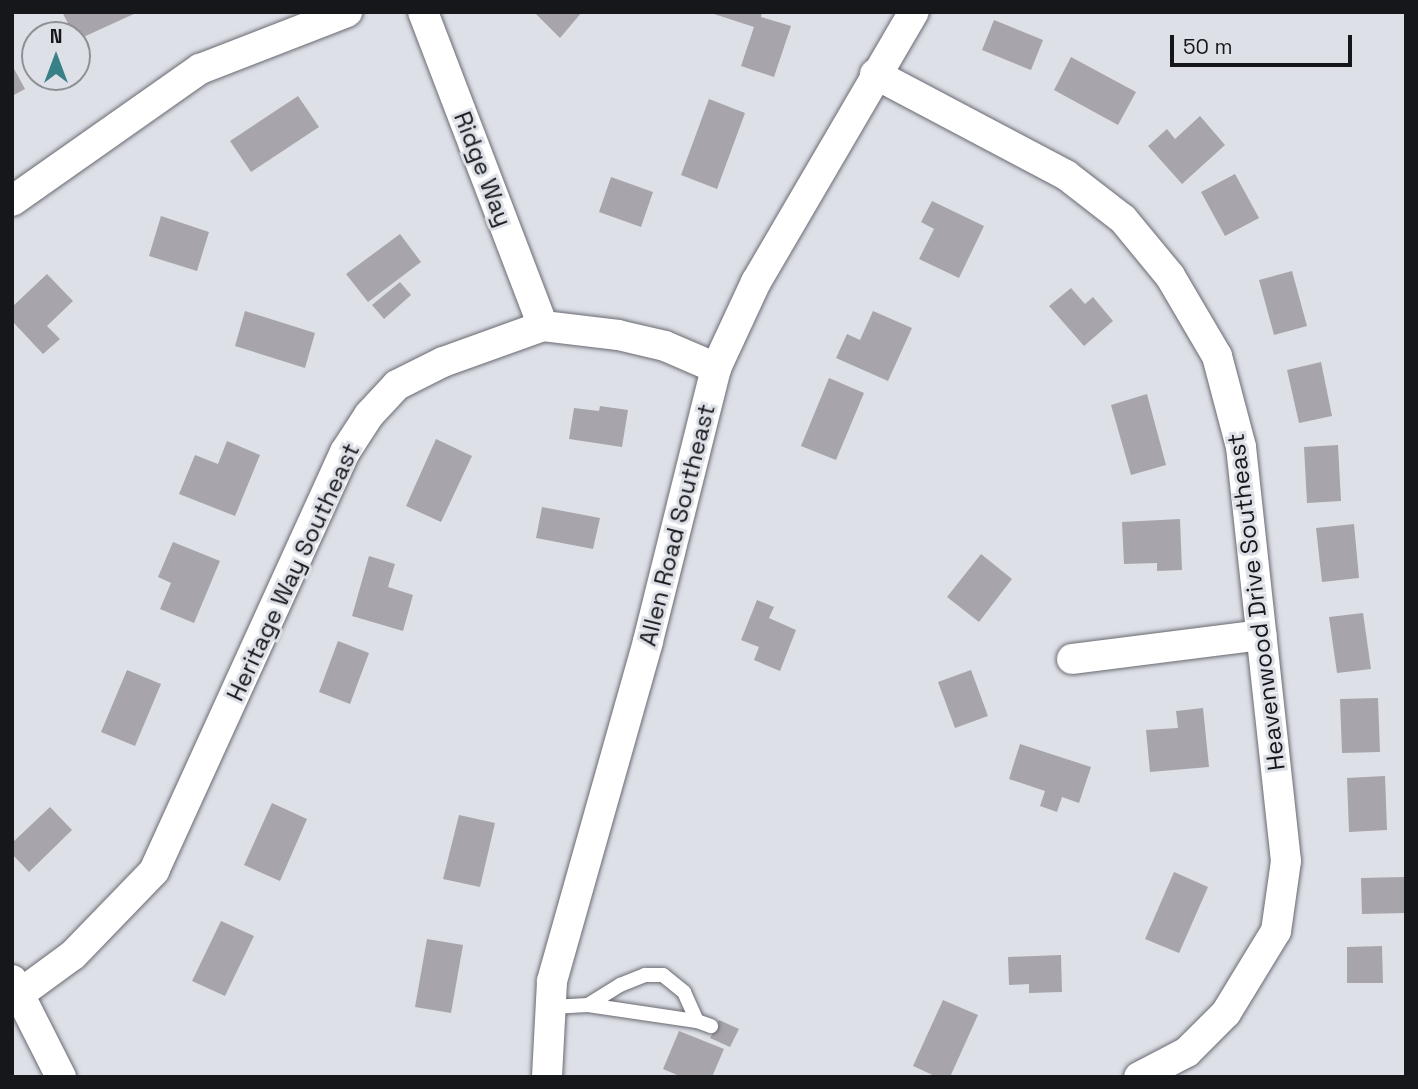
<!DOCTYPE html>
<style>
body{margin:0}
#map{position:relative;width:1418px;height:1089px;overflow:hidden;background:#dee0e8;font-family:"Space Grotesk",sans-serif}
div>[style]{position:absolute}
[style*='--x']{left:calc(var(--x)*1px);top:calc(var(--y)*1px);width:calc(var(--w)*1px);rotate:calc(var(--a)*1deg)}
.building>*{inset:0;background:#a7a4ab}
.roads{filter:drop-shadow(0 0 2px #696a71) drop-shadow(0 0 2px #696a71)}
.lane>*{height:14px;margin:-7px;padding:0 7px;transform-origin:7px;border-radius:7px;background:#fff}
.street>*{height:30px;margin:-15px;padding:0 15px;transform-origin:15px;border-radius:15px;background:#fff}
span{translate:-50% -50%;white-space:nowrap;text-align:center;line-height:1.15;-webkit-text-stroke:6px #dee0e8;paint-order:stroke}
.street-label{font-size:24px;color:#16171a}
.frame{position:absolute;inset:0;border:14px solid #16171a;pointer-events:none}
.north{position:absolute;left:21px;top:21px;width:70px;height:70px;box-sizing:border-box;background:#dee0e8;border:2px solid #8e9096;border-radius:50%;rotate:0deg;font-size:19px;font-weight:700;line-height:28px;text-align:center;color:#16171a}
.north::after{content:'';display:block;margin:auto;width:24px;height:32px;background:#388087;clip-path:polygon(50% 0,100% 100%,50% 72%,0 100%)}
.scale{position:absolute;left:1170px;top:35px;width:182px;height:32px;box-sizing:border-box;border:4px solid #16171a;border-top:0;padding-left:9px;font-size:21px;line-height:24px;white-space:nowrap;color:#16171a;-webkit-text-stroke:5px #dee0e8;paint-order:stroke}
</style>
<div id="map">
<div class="building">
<i style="clip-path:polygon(62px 12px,138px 12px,77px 40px)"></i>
<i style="clip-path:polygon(534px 12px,582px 12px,560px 38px)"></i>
<i style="clip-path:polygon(762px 12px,761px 17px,791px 26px,774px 77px,741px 66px,754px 27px,711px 13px)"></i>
<i style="clip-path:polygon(994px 20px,1043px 40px,1031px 70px,982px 50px)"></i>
<i style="clip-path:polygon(1071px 57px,1136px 92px,1118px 125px,1054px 90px)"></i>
<i style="clip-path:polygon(12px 65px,25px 89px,12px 96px)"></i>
<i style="clip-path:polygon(298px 96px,319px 127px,251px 172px,230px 141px)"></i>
<i style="clip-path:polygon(709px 99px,745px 113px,717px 189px,681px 175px)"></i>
<i style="clip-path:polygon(1200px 116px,1225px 145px,1182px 184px,1148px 146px,1167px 129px,1175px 139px)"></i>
<i style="clip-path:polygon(1235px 174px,1259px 218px,1225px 236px,1201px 192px)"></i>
<i style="clip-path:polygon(611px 177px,653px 192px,641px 227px,599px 212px)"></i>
<i style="clip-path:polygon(932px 201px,984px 226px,959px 278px,919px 259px,934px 229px,921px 222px)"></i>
<i style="clip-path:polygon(161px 216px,209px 232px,197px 271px,149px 256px)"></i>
<i style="clip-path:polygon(400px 234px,421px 262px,368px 302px,346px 274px)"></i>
<i style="clip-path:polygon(1292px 271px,1307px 326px,1274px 335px,1259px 280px)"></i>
<i style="clip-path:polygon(47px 274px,73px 301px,47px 326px,60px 339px,43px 354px,12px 321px,12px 307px)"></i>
<i style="clip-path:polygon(400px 282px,411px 295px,384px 319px,372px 305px)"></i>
<i style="clip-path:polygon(1071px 288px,1085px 304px,1093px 297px,1113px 321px,1084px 346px,1049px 306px)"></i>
<i style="clip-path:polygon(245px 311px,315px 333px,305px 368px,235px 346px)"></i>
<i style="clip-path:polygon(873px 311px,912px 328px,888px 381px,836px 358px,847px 334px,860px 340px)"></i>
<i style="clip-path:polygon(1321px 362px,1332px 416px,1299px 423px,1287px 370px)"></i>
<i style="clip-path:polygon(829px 378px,864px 393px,836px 460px,801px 446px)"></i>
<i style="clip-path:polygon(1147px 394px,1166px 465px,1131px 475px,1111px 405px)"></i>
<i style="clip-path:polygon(600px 406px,628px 410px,622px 447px,569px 439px,574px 408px,599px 411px)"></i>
<i style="clip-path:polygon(436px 439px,472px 456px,441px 522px,406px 506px)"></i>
<i style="clip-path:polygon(227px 441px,260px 455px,235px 516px,179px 494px,195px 455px,218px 464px)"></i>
<i style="clip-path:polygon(1338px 445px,1341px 501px,1307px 503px,1304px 447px)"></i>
<i style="clip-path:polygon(542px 507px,600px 518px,593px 549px,536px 538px)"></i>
<i style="clip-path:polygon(1180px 519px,1182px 570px,1157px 571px,1157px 563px,1124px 564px,1122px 522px)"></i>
<i style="clip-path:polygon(1354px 524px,1359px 578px,1322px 582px,1316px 528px)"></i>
<i style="clip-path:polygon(173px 542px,220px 561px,194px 623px,160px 609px,171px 583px,158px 577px)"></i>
<i style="clip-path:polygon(981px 554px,1012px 579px,979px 622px,947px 597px)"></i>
<i style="clip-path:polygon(369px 556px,395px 564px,388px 587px,413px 595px,403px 631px,352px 616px)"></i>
<i style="clip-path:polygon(757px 600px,774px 607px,769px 618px,796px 630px,780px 671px,754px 660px,759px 647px,741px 640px)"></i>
<i style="clip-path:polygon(1363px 613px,1371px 669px,1337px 673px,1329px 617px)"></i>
<i style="clip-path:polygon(338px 641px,369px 653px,350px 704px,319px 692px)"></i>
<i style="clip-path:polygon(127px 670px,161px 684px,135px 746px,101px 732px)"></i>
<i style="clip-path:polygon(971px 670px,988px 716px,955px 728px,938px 682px)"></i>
<i style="clip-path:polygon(1378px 698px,1380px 752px,1342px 753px,1340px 699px)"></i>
<i style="clip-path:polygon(1203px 708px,1209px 767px,1150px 772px,1146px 730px,1178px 728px,1176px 711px)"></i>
<i style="clip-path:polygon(1020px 744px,1091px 767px,1079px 803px,1062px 797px,1057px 812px,1040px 806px,1045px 791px,1009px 779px)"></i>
<i style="clip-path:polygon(1385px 776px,1387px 830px,1349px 832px,1347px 778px)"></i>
<i style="clip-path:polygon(272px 803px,307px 819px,280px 881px,244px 865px)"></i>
<i style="clip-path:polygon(50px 807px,72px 830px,29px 872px,12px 854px,12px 843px)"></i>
<i style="clip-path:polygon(459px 815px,495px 823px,480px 887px,443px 879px)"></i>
<i style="clip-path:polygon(1174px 872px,1208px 887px,1179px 953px,1145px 939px)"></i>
<i style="clip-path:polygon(1404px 877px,1405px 913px,1362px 914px,1361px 878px)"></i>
<i style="clip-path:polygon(221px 921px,254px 936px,225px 996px,192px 981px)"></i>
<i style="clip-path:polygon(427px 939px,463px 945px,451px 1013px,415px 1007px)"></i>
<i style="clip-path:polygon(1382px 946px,1383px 983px,1347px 983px,1347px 947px)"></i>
<i style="clip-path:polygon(1061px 955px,1062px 992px,1029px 993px,1029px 984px,1009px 985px,1008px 957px)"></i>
<i style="clip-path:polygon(943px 1000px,978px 1015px,950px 1077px,937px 1077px,913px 1066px)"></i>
<i style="clip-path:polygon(719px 1020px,739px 1029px,730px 1047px,710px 1038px)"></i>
<i style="clip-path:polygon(679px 1031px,724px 1049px,712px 1077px,682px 1077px,663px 1069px)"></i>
</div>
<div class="roads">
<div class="lane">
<i style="--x:588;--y:1005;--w:110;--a:8.4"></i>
<i style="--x:551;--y:1007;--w:37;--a:-3"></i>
<i style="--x:588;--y:1005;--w:38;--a:-32"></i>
<i style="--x:620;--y:985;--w:27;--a:-22"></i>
<i style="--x:645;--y:975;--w:18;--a:0"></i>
<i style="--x:663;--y:975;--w:27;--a:39"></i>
<i style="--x:684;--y:992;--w:32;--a:66"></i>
<i style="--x:697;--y:1021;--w:15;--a:20"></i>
</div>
<div class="street">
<i style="--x:423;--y:12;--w:336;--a:69.1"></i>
<i style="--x:875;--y:74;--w:216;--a:27.9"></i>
<i style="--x:1066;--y:175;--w:72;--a:37.7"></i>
<i style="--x:1123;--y:219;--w:74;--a:50.5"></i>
<i style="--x:1170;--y:276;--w:93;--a:59.6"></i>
<i style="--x:1217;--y:356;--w:94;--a:75.2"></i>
<i style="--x:1241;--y:447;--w:416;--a:83.8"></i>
<i style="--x:1286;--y:861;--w:71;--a:98.1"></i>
<i style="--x:1276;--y:931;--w:96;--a:121.4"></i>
<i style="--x:1226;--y:1013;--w:55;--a:135"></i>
<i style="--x:1187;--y:1052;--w:54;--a:152.5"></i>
<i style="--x:12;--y:201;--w:230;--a:-35.1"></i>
<i style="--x:200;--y:69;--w:158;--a:-21.2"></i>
<i style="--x:1072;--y:659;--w:191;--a:-7.2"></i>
<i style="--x:12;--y:980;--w:109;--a:63.2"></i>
<i style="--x:21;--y:993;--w:64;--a:-36.2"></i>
<i style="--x:73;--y:955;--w:117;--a:-46"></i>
<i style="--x:154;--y:871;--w:460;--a:-65.5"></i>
<i style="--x:345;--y:452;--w:44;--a:-57"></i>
<i style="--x:369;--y:415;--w:41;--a:-47"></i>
<i style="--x:397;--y:385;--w:51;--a:-26.6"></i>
<i style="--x:443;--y:362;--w:106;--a:-19.8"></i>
<i style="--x:543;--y:326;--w:76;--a:6.8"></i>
<i style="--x:618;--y:335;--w:48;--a:13.2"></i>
<i style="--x:665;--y:346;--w:56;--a:23.3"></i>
<i style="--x:547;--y:1077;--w:96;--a:-87"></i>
<i style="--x:552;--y:981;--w:353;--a:-74.2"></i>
<i style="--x:648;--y:641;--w:281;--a:-76"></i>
<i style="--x:716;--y:368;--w:95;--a:-65.1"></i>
<i style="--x:756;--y:282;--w:313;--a:-59.7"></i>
</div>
</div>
<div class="street-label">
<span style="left:483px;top:169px;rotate:69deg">Ridge Way</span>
<span style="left:677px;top:525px;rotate:-76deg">Allen Road Southeast</span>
<span style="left:293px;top:572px;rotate:-65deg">Heritage Way Southeast</span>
<span style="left:1256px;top:602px;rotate:-97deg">Heavenwood Drive Southeast</span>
</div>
<div class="frame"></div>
<div class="north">N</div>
<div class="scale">50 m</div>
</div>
